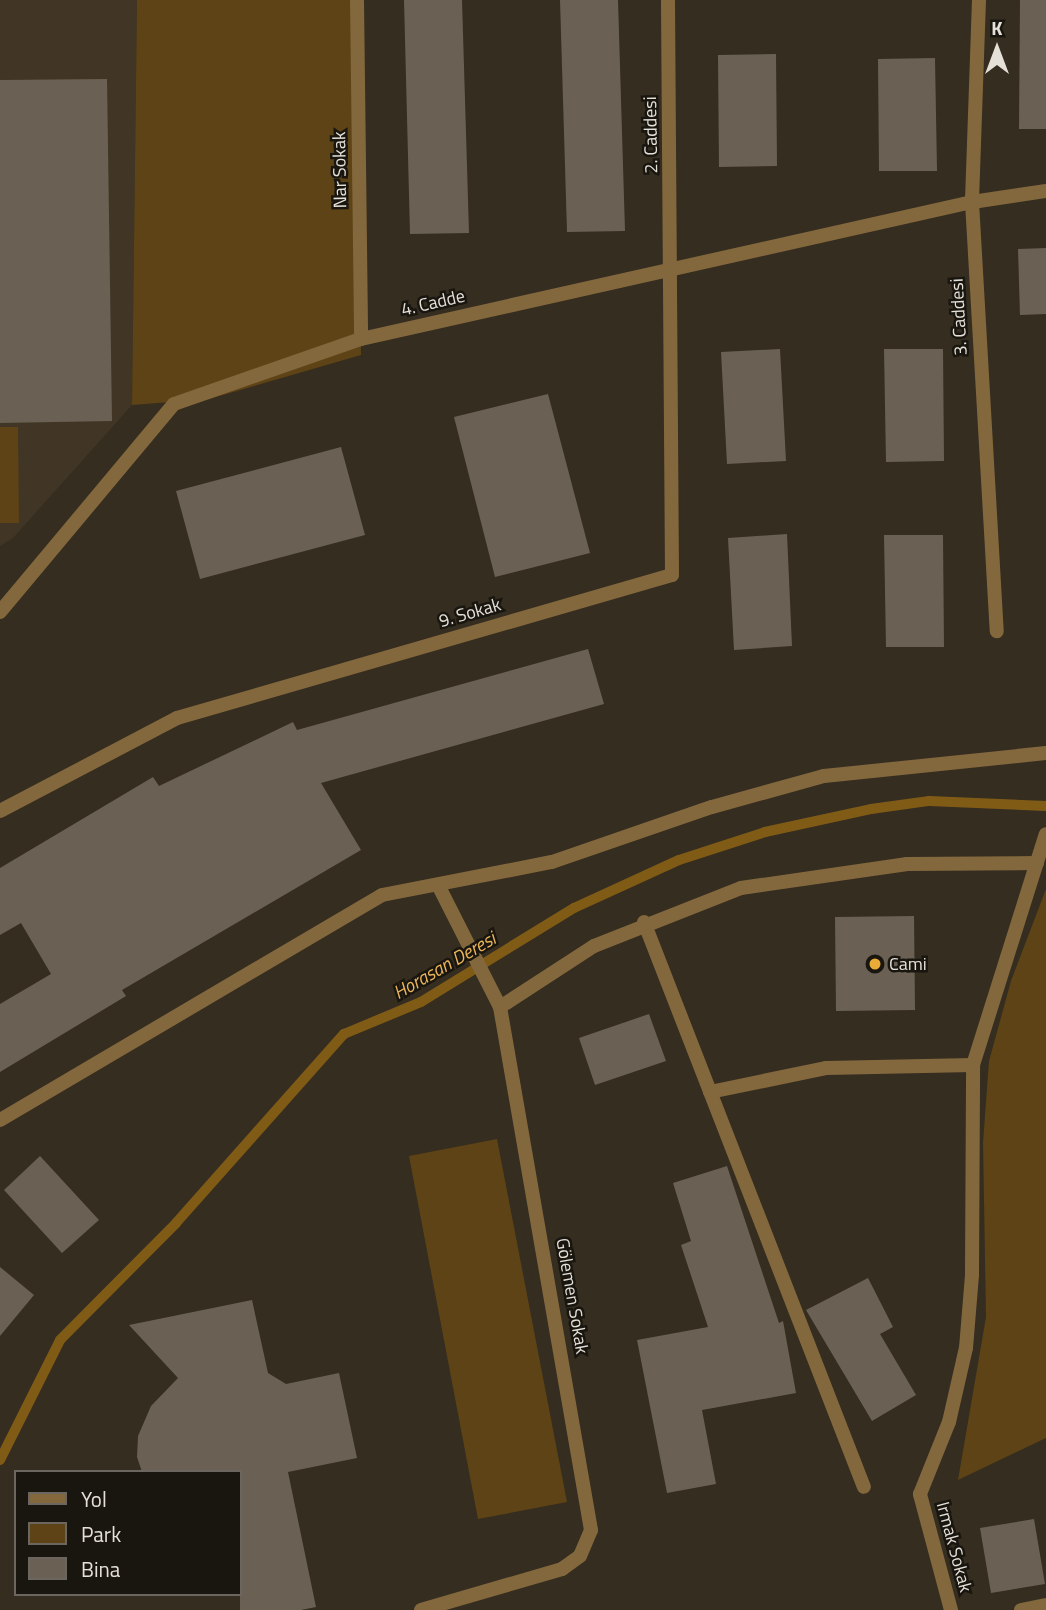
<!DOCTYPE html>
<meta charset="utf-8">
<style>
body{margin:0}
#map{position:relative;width:1046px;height:1610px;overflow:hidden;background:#352d20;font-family:"Titillium Web",sans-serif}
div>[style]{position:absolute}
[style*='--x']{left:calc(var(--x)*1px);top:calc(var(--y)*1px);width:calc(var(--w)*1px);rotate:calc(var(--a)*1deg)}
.built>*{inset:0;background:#413625}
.green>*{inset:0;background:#5d4315}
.stream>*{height:10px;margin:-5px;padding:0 5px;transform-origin:5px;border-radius:5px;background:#805b16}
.building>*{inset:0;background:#6a6154}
.street>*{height:14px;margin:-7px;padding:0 7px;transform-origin:7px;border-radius:7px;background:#84683d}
.dots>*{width:19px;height:19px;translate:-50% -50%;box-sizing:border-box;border:4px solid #191610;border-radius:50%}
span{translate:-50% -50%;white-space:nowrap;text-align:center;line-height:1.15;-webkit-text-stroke:5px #191610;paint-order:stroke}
.street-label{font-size:18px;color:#e5e0d8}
.poi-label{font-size:18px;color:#e5e0d8}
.left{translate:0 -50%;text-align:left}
.water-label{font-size:19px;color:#ebb55b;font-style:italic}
.legend{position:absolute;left:14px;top:1470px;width:228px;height:126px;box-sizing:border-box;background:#191610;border:2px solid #6b6760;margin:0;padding:9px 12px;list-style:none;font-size:21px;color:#e5e0d8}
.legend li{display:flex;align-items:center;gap:14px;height:35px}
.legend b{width:35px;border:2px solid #6b6760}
.north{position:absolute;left:962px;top:14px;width:70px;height:70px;-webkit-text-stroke:5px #191610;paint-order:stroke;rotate:0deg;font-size:19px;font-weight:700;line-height:28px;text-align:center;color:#e5e0d8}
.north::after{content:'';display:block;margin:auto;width:24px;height:32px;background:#e5e0d8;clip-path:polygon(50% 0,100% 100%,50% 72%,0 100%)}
</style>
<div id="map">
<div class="built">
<i style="clip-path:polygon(0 0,137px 0,132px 405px,13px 538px,0 546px)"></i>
</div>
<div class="green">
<i style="clip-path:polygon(137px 0,357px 0,361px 355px,209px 399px,132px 405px)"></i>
<i style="clip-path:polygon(0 427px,18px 427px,19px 523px,0 523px)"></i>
<i style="clip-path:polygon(1046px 889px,1046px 1438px,958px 1480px,986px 1317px,983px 1143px,989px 1061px,1011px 981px)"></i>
<i style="clip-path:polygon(497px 1139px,567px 1502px,478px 1519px,409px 1156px)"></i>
</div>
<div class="stream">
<i style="--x:0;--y:1460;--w:134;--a:-63.4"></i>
<i style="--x:60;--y:1340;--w:165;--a:-45.2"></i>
<i style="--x:176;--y:1223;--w:253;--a:-48.4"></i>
<i style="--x:344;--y:1034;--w:83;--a:-22.6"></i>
<i style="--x:421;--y:1002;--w:180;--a:-31.6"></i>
<i style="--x:574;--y:908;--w:115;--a:-24.6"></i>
<i style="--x:679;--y:860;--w:90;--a:-18"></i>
<i style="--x:765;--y:832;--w:108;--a:-12.2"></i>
<i style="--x:871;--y:809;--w:59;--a:-7.9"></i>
<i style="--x:929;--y:801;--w:117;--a:2.4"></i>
</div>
<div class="building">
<i style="clip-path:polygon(404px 0,462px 0,469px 233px,410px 234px)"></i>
<i style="clip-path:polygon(560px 0,618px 0,625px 231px,567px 232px)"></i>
<i style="clip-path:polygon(1020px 0,1046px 0,1046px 129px,1019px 129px)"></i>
<i style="clip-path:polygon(776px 54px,777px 166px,719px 167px,718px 55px)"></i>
<i style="clip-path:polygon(935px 58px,937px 171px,879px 171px,878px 59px)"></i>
<i style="clip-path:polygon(107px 79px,112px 421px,0 423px,0 80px)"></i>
<i style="clip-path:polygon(1046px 248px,1046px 314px,1020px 315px,1018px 249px)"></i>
<i style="clip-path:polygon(780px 349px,786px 461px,727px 464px,721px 352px)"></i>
<i style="clip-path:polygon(884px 349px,943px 349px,944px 461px,886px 462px)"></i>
<i style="clip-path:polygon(548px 394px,590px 553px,495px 577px,454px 417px)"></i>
<i style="clip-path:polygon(341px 447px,365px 535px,200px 579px,176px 491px)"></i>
<i style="clip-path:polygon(787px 534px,792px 646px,734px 650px,728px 538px)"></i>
<i style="clip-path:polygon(884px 535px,943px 535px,944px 647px,886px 647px)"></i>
<i style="clip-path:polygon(588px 649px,604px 704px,321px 783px,361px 850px,122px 990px,126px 996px,0 1072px,0 1004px,51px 974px,21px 923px,0 935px,0 868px,153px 777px,159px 786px,293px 722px,297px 730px)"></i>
<i style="clip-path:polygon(914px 916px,915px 1010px,836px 1011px,835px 917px)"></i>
<i style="clip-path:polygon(649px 1014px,666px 1061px,595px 1085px,579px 1038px)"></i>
<i style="clip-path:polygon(40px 1156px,99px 1220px,62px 1253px,4px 1190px)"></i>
<i style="clip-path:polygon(727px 1166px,779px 1323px,783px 1321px,796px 1393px,702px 1410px,716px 1484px,667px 1493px,637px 1340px,708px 1327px,681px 1245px,691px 1241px,673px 1183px)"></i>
<i style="clip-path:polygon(0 1267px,34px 1295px,0 1336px)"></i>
<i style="clip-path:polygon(868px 1278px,893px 1327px,880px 1334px,916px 1395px,872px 1421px,806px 1310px)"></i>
<i style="clip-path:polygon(252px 1300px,268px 1373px,286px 1384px,339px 1373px,357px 1458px,288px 1472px,316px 1607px,301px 1610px,240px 1610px,240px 1472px,142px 1472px,137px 1457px,138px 1436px,151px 1406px,178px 1378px,129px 1325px)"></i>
<i style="clip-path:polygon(1034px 1519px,1045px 1584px,991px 1593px,980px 1528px)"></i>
</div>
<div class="street">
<i style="--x:357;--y:0;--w:339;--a:89.3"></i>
<i style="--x:979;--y:0;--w:202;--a:92"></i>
<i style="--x:972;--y:202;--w:430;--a:86.7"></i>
<i style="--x:0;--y:612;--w:271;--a:-50.1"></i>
<i style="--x:174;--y:404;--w:198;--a:-19.2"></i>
<i style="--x:361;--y:339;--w:626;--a:-12.64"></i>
<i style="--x:972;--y:202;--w:75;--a:-8.5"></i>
<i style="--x:0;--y:811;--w:200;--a:-27.7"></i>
<i style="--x:177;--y:718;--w:515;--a:-16.11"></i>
<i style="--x:672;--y:575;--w:575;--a:-90.4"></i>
<i style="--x:644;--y:922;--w:606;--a:68.73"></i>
<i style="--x:500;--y:1007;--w:112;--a:-33"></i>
<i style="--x:594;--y:946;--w:158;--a:-21.5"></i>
<i style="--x:741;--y:888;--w:168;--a:-8.2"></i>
<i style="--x:907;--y:864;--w:130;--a:-0.4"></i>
<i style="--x:710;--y:1092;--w:118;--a:-11.7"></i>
<i style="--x:826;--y:1068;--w:147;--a:-1.2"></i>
<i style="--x:0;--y:1120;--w:443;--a:-30.5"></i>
<i style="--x:382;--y:895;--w:173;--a:-11"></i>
<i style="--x:552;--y:862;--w:169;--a:-19"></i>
<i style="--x:712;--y:807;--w:116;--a:-15.5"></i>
<i style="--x:824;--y:776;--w:223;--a:-5.9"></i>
<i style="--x:421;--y:1610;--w:147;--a:-16.2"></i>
<i style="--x:562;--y:1569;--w:22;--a:-36"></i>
<i style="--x:580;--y:1556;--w:28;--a:-67"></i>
<i style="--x:591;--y:1530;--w:531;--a:-99.87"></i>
<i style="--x:500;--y:1007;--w:135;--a:-116.9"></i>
<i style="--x:951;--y:1610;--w:120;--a:-105"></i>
<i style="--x:920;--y:1494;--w:78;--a:-68.1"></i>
<i style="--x:949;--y:1422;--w:76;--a:-77.1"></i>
<i style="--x:966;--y:1348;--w:73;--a:-85.3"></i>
<i style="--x:972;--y:1275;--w:210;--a:-89.7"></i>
<i style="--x:973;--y:1065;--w:242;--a:-72.5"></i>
<i style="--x:1021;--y:1610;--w:25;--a:-11"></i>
</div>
<div class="dots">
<i style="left:875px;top:964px;background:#e9ab38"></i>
</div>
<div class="street-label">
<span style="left:651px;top:135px;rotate:-91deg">2. Caddesi</span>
<span style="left:340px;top:170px;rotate:-91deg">Nar Sokak</span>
<span style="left:433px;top:303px;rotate:-13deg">4. Cadde</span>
<span style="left:959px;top:317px;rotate:-93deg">3. Caddesi</span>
<span style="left:470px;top:613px;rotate:-16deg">9. Sokak</span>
<span style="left:572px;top:1296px;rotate:80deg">Gölemen Sokak</span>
<span style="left:954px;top:1547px;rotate:75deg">Irmak Sokak</span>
</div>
<div class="poi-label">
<span class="left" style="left:889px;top:964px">Cami</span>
</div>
<div class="water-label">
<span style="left:444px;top:965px;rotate:-30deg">Horasan Deresi</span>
</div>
<ul class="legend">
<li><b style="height:9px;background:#84683d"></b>Yol</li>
<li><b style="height:19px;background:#5d4315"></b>Park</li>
<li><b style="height:19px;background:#6a6154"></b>Bina</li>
</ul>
<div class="north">K</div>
</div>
